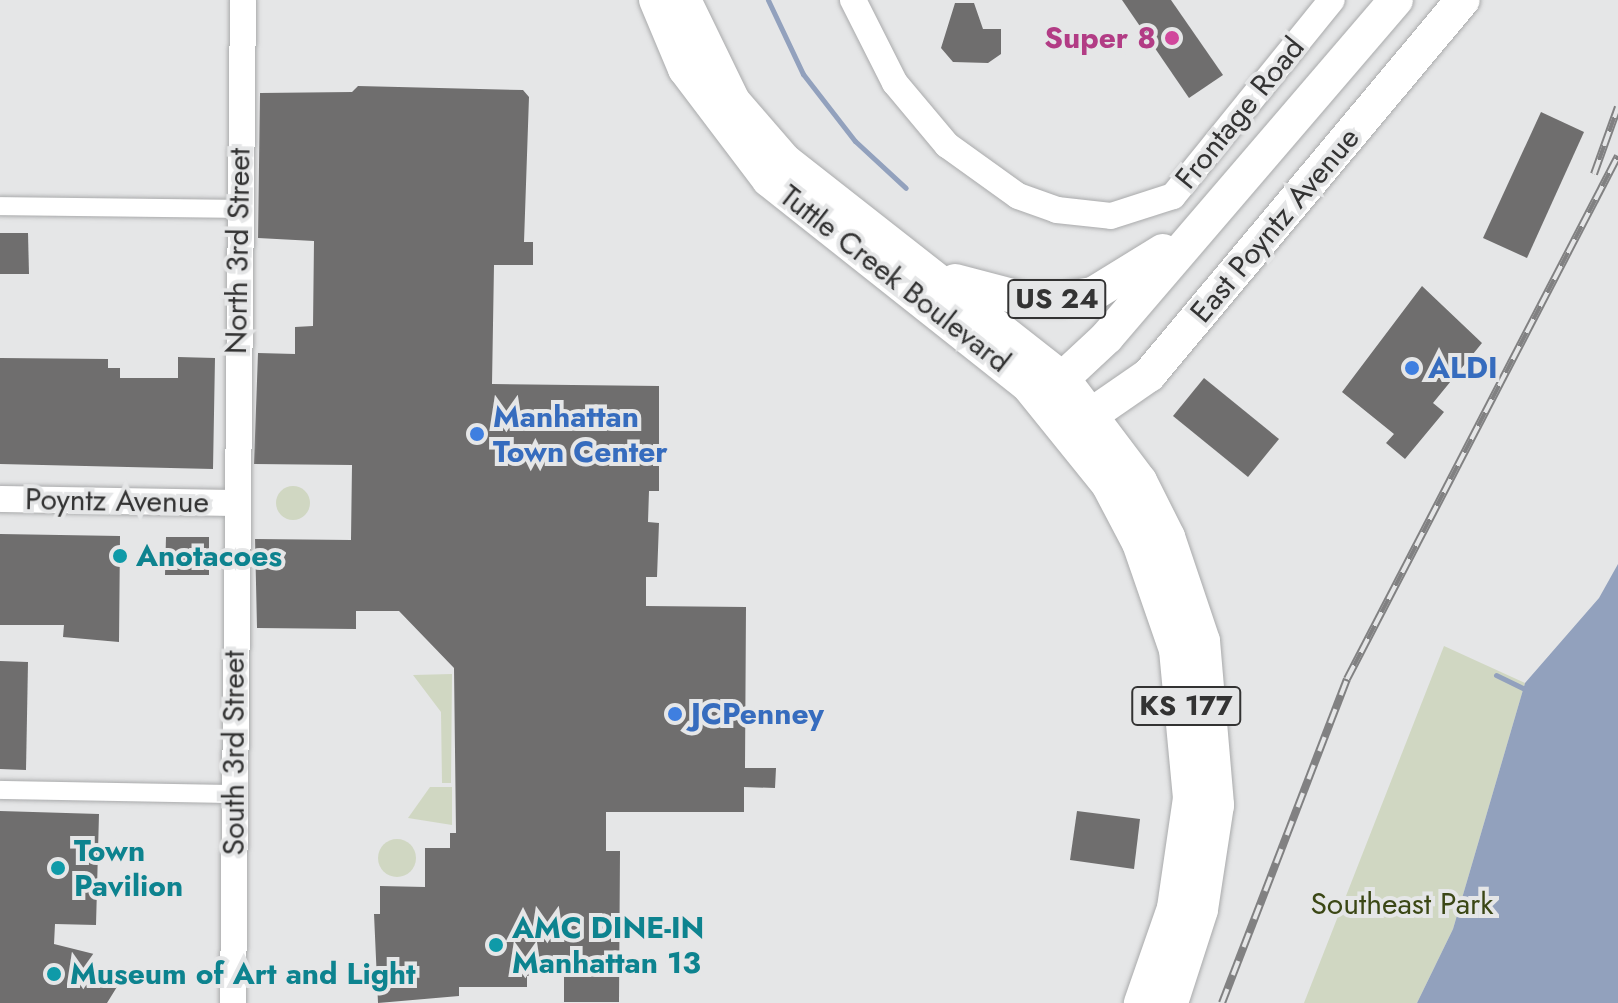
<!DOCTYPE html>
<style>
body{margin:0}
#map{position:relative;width:1618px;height:1003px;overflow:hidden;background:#e5e6e7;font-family:Jost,sans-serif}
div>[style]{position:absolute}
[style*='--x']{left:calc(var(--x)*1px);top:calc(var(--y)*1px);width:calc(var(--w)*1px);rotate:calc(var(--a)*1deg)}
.green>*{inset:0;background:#d0d7c2}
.round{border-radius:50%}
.water>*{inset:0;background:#92a1bd}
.stream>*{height:5px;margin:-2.5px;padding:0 2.5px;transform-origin:2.5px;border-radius:2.5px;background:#92a1bd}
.building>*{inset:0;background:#6f6e6e}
.roads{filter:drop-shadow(0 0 2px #a9aaab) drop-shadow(0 0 2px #a9aaab)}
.street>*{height:18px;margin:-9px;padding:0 9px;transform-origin:9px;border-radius:9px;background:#fff}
.secondary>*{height:26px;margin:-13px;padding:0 13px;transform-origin:13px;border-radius:13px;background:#fff}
.highway>*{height:34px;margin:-17px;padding:0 17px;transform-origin:17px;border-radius:17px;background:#fff}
.rail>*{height:8px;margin-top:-4px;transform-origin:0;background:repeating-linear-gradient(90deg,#e5e6e7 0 15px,#818182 0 30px);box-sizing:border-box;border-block:2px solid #818182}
.dots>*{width:22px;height:22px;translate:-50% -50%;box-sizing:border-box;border:4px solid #e5e6e7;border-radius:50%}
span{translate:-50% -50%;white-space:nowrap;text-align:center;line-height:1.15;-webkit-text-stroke:8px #e5e6e7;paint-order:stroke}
.shield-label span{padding:2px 6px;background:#e5e6e7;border:2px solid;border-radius:6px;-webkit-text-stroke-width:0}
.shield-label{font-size:28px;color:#333;font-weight:700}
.hotel-label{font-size:30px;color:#b23c85;font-weight:700}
.right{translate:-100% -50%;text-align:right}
.street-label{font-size:30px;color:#333}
.shop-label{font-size:30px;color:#366cbe;font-weight:700}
.left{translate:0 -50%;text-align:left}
.culture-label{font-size:30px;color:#0d838f;font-weight:700}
.park-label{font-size:30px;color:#3b4715}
</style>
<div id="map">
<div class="green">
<i class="round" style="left:276px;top:486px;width:34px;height:34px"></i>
<i style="clip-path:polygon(1444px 646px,1525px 683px,1453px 929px,1417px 1003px,1304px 1003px)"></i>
<i style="clip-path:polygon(452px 674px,451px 783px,442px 783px,441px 712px,413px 675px)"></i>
<i style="clip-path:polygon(430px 787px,452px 787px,452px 825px,408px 818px)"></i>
<i class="round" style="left:378px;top:839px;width:38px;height:38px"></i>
</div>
<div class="water">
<i style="clip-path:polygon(1618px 564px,1618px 1003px,1417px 1003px,1453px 929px,1525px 683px,1599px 598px)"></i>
</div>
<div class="stream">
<i style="--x:768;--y:0;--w:82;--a:64.7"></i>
<i style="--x:803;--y:74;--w:85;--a:52.2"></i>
<i style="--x:855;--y:141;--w:69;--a:42.7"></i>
<i style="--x:1496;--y:675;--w:34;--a:26"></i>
</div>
<div class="building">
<i style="clip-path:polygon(1122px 0,1171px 0,1223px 75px,1189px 98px)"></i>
<i style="clip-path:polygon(955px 3px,974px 3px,983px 29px,1001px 29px,1001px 54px,988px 63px,953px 62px,941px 48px)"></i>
<i style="clip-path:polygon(358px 86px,523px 90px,529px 97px,524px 242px,533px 242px,533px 265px,494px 265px,492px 384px,659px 386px,659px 491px,649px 491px,648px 522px,659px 523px,657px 577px,646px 577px,646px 606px,746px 607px,745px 768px,776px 768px,775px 788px,744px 787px,744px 812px,606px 812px,606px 851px,620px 851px,619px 1002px,564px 1002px,564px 976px,527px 976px,527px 987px,459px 987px,459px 996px,378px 1003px,374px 914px,380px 914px,380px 886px,425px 887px,425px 848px,450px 848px,450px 833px,456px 833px,454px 668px,399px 611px,356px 611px,356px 629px,257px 628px,255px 539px,351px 540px,352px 465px,254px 464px,258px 353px,295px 354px,295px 327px,313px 326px,314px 241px,258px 238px,260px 93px,352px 92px)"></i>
<i style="clip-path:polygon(1541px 112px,1584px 132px,1527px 258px,1483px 238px)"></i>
<i style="clip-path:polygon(0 233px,28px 233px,29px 274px,0 274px)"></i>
<i style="clip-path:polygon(1422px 286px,1482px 343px,1433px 403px,1444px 412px,1405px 459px,1386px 443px,1394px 434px,1342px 392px)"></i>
<i style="clip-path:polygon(178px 357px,215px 358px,213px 469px,0 464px,0 358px,108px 359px,108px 368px,120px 368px,120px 378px,178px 378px)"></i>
<i style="clip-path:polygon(1204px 378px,1279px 439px,1248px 477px,1173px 416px)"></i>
<i style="clip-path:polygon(0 534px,120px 536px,119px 642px,63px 637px,64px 625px,0 625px)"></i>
<i style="clip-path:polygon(166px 537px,209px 537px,209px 575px,165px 575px)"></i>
<i style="clip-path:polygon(0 661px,28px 662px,26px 770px,0 769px)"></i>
<i style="clip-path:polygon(0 811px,99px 814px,96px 925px,55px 924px,54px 944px,94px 954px,95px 966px,120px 982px,107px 1003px,0 1003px)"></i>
<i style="clip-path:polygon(1077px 811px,1140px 819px,1134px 869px,1070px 860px)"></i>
</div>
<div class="roads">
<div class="street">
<i style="--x:0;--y:206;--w:239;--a:0.7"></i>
<i style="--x:0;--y:790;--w:235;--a:1"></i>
</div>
<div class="secondary">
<i style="--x:853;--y:0;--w:93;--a:63.2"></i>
<i style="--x:895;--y:83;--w:81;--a:50"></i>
<i style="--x:947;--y:145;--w:87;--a:35.7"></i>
<i style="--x:1018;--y:196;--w:41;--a:19.7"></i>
<i style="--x:1057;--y:210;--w:54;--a:6.3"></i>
<i style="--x:1111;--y:216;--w:65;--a:-17.9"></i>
<i style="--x:1173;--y:196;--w:252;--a:-51"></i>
<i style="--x:0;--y:499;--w:234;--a:1"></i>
<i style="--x:233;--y:1003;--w:1003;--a:-89.43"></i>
</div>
<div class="highway">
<i style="--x:656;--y:0;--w:75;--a:67.2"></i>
<i style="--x:685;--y:69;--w:139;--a:52.9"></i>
<i style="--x:769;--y:180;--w:330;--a:38.4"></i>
<i style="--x:1028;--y:385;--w:127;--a:51.1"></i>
<i style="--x:1108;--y:484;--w:67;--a:62.3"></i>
<i style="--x:1139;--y:543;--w:113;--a:70.9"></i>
<i style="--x:1176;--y:650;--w:149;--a:84.6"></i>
<i style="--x:1190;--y:798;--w:111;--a:98.3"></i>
<i style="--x:1174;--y:908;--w:101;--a:109.2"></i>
<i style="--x:684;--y:0;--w:112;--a:64.1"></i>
<i style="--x:733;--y:101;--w:79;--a:49.1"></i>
<i style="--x:785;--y:161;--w:353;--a:38.1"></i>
<i style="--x:1063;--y:379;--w:128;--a:53"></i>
<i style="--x:1140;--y:481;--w:63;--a:63.4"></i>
<i style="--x:1168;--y:537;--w:110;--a:71.4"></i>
<i style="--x:1203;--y:641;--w:165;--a:85.1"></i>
<i style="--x:1217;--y:805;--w:106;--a:98.7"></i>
<i style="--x:1201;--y:910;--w:98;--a:107.9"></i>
<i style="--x:955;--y:281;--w:71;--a:14.6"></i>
<i style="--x:1024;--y:299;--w:37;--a:0"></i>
<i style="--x:1061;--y:299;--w:32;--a:-9"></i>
<i style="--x:1093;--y:294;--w:82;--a:-31.6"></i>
<i style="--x:1047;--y:393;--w:82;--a:-43"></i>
<i style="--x:1107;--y:337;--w:444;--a:-49.4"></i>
<i style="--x:1075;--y:426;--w:90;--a:-34.6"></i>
<i style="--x:1149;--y:375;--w:489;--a:-50.1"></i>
</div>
</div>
<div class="rail">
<i style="--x:1594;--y:174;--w:71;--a:-70.3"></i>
<i style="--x:1222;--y:1003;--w:347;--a:-68.9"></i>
<i style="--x:1347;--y:679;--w:589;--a:-62.61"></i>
</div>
<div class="dots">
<i style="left:1172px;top:38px;background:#d1479c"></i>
<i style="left:1412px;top:368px;background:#3f7fe0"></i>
<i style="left:477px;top:434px;background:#3f7fe0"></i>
<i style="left:120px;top:556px;background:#0f9aa8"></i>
<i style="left:675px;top:714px;background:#3f7fe0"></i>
<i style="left:58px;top:868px;background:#0f9aa8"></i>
<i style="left:496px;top:945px;background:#0f9aa8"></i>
<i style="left:54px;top:974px;background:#0f9aa8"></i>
</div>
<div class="shield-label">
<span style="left:1057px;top:299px">US 24</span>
<span style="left:1186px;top:706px">KS 177</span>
</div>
<div class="hotel-label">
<span class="right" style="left:1156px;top:38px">Super 8</span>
</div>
<div class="street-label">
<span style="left:1240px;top:113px;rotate:-51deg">Frontage Road</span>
<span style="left:1275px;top:225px;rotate:-50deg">East Poyntz Avenue</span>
<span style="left:238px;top:251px;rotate:-89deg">North 3rd Street</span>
<span style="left:895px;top:279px;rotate:38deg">Tuttle Creek Boulevard</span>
<span style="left:117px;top:501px;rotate:1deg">Poyntz Avenue</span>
<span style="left:234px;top:753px;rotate:-90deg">South 3rd Street</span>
</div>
<div class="shop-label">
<span class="left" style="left:1428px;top:368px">ALDI</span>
<span class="left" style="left:493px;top:434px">Manhattan<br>Town Center</span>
<span class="left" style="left:691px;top:714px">JCPenney</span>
</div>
<div class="culture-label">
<span class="left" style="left:136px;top:556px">Anotacoes</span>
<span class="left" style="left:74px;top:868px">Town<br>Pavilion</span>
<span class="left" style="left:512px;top:945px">AMC DINE-IN<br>Manhattan 13</span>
<span class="left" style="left:70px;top:974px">Museum of Art and Light</span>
</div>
<div class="park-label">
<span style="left:1402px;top:904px">Southeast Park</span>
</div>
</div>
